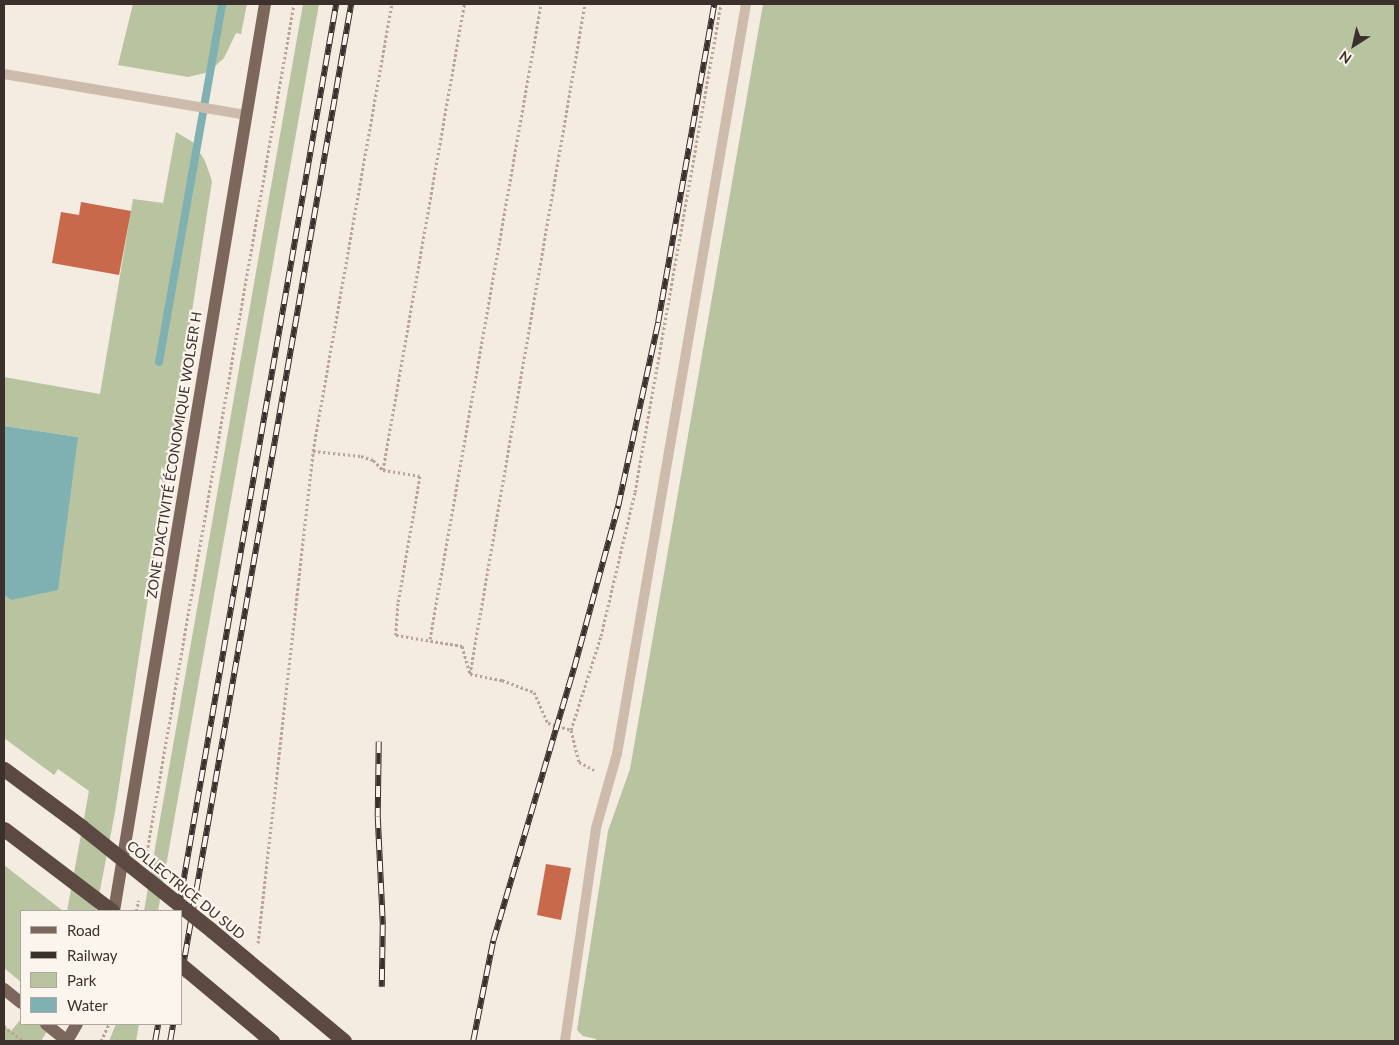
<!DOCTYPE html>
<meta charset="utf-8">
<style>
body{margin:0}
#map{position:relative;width:1399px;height:1045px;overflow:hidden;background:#f4ebe1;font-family:Lato,sans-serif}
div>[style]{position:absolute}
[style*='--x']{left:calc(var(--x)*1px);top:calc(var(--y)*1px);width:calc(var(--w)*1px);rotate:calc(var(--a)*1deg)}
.green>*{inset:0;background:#b8c4a0}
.water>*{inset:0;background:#7fb0b2}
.stream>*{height:8px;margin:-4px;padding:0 4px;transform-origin:4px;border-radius:4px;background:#7fb0b2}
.building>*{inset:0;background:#c8694b}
.path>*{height:3px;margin-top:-1.5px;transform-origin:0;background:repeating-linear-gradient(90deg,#b9a596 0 2.5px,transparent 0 5px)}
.lane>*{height:10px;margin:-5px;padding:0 5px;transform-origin:5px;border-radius:5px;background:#cdbbac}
.primary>*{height:12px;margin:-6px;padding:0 6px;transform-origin:6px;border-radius:6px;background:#7d675c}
.highway>*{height:15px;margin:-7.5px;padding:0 7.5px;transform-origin:7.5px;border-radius:7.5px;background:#5c4a42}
.rail>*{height:5.5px;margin-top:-2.75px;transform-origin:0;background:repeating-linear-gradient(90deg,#fbf5ee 0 11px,#3b302b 0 22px);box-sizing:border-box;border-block:1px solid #3b302b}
.highway-bridge>*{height:15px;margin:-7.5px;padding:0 7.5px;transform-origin:7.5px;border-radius:7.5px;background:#5c4a42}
span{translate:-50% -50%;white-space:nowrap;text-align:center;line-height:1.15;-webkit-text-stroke:4.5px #fbf5ee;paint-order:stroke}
.street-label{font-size:14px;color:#3b302b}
.frame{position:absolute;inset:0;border:5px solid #3b302b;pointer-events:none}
.legend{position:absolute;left:20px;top:910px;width:162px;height:115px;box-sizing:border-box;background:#fbf5ee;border:1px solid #aea6a0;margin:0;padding:6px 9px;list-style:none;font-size:15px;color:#3b302b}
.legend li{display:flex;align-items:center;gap:10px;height:25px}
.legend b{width:25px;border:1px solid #aea6a0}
.north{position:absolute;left:1329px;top:20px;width:50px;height:50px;-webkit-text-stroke:4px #fbf5ee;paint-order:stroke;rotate:215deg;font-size:14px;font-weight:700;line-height:20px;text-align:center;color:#3b302b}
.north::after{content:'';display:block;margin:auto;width:18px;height:22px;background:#3b302b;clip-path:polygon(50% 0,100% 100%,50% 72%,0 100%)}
</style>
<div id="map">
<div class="green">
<i style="clip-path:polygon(133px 4px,247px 4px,241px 34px,236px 33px,224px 58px,209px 72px,188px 77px,118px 65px)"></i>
<i style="clip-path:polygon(303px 4px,319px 4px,158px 911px,144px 911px)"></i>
<i style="clip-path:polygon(763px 4px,1395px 4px,1395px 1041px,596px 1041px,596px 1039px,583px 1036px,577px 1030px,608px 831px,630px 769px)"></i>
<i style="clip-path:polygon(176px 132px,194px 143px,205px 161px,212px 181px,115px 812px,96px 911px,67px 911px,89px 791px,58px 769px,54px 775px,4px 738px,4px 595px,11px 600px,78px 437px,4px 426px,4px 377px,100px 394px,133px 199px,163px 203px)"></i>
<i style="clip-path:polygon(4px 865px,63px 911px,21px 911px,21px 982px,4px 968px)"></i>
<i style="clip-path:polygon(21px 1019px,21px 1024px,52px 1024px,41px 1041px,4px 1041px,4px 1026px,11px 1031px)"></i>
<i style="clip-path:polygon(116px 1024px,139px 1024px,136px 1041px,109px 1041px)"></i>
</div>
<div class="water">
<i style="clip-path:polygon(4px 426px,78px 437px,58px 590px,11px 600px,4px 595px)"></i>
</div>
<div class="stream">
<i style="--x:159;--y:362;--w:364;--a:-80"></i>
</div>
<div class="building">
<i style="clip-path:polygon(81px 202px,131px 211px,119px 275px,52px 263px,61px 212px,79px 215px)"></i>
<i style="clip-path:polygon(546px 864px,571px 868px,561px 920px,537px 915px)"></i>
</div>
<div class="path">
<i style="--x:313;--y:451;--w:48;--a:5.9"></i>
<i style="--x:361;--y:456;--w:13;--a:18"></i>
<i style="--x:373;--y:460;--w:14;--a:45"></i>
<i style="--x:383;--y:470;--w:37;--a:9"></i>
<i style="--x:420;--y:476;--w:129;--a:99.8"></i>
<i style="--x:398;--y:603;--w:32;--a:94"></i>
<i style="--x:396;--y:635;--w:67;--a:9.5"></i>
<i style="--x:462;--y:646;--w:29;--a:74"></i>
<i style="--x:470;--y:674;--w:33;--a:11"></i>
<i style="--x:502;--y:680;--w:34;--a:21"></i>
<i style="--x:534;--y:692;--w:34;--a:66"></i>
<i style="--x:548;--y:723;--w:24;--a:17"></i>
<i style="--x:571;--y:730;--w:33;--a:76"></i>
<i style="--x:579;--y:762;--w:17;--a:28"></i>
<i style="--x:383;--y:470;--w:473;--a:-80.1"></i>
<i style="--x:430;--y:639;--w:645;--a:-80.08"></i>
<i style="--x:470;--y:674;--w:680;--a:-80.26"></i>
<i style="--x:571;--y:730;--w:99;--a:-72.3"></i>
<i style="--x:601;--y:636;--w:148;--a:-76.7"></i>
<i style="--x:635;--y:492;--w:496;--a:-80"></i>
<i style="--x:147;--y:852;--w:861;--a:-80.17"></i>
<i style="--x:136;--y:911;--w:11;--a:-75"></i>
<i style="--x:258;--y:943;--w:495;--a:-83.6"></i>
<i style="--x:313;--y:451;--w:454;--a:-80"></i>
<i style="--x:4;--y:1026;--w:24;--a:38"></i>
<i style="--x:101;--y:1041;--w:19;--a:-65"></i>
</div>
<div class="lane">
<i style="--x:4;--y:74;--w:245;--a:9.6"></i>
<i style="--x:565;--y:1041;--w:215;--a:-81.7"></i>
<i style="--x:596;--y:828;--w:77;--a:-74.2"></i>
<i style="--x:617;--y:754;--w:761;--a:-80.24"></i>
</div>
<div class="primary">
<i style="--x:114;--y:911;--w:919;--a:-80.55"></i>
<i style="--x:4;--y:989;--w:22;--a:39"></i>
<i style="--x:46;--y:1024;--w:27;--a:39"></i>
<i style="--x:67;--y:1041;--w:20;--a:-60"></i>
</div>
<div class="highway">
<i style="--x:4;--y:769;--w:97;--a:36.6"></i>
<i style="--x:4;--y:829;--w:136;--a:37.2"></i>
</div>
<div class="rail">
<i style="--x:379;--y:742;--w:75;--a:90.8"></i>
<i style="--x:378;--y:817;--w:108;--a:87.3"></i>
<i style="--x:383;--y:925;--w:62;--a:90.9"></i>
<i style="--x:178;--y:911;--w:921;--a:-80.12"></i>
<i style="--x:181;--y:977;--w:988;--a:-80.09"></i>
<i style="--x:155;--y:1041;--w:17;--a:-80"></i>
<i style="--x:170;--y:1041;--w:17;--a:-80"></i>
<i style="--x:473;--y:1041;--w:102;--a:-78.7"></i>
<i style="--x:493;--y:941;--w:285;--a:-73.5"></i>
<i style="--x:574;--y:668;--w:168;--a:-74.8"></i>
<i style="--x:618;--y:506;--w:188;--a:-77.7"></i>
<i style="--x:658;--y:322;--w:323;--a:-80"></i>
</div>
<div class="highway-bridge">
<i style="--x:82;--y:827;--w:165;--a:38.6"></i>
<i style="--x:211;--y:930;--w:173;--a:39.8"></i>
<i style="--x:181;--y:965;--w:119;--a:39.9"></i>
</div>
<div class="street-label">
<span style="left:174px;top:455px;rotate:-81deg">ZONE D'ACTIVITÉ ÉCONOMIQUE WOLSER H</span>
<span style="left:186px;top:890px;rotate:39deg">COLLECTRICE DU SUD</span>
</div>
<div class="frame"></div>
<ul class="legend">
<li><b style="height:6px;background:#7d675c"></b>Road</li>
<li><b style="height:6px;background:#3b302b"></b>Railway</li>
<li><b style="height:14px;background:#b8c4a0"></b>Park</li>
<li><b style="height:14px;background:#7fb0b2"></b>Water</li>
</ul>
<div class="north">N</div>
</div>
